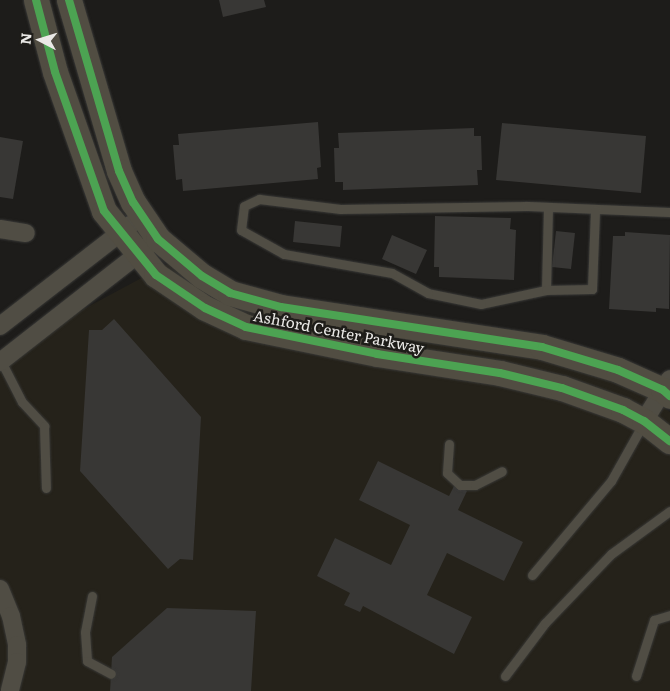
<!DOCTYPE html>
<style>
body{margin:0}
#map{position:relative;width:670px;height:691px;overflow:hidden;background:#1d1c1a;font-family:Literata,serif}
div>[style]{position:absolute}
[style*='--x']{left:calc(var(--x)*1px);top:calc(var(--y)*1px);width:calc(var(--w)*1px);rotate:calc(var(--a)*1deg)}
.built>*{inset:0;background:#25221a}
.building>*{inset:0;background:#383735}
.roads{filter:drop-shadow(0 0 1px #393937) drop-shadow(0 0 1px #393937)}
.lane>*{height:9px;margin:-4.5px;padding:0 4.5px;transform-origin:4.5px;border-radius:4.5px;background:#504d44}
.street>*{height:18px;margin:-9px;padding:0 9px;transform-origin:9px;border-radius:9px;background:#504d44}
.secondary>*{height:25px;margin:-12.5px;padding:0 12.5px;transform-origin:12.5px;border-radius:12.5px;background:#514d42}
.cycleway>*{height:8px;margin:-4px;padding:0 4px;transform-origin:4px;border-radius:4px;background:#4ca352}
span{translate:-50% -50%;white-space:nowrap;text-align:center;line-height:1.15;-webkit-text-stroke:5px #1e1d19;paint-order:stroke}
.street-label{font-size:15px;color:#eae9e6}
.north{position:absolute;left:15px;top:15px;width:50px;height:50px;-webkit-text-stroke:4px #1e1d19;paint-order:stroke;rotate:275deg;font-size:14px;font-weight:700;line-height:20px;text-align:center;color:#eae9e6}
.north::after{content:'';display:block;margin:auto;width:18px;height:22px;background:#eae9e6;clip-path:polygon(50% 0,100% 100%,50% 72%,0 100%)}
</style>
<div id="map">
<div class="built">
<i style="clip-path:polygon(175px 260px,269px 313px,476px 331px,637px 388px,670px 412px,670px 691px,0 691px,0 354px)"></i>
</div>
<div class="building">
<i style="clip-path:polygon(219px 0,264px 0,266px 7px,223px 17px)"></i>
<i style="clip-path:polygon(318px 122px,321px 167px,317px 168px,318px 179px,183px 191px,182px 179px,176px 180px,173px 145px,179px 145px,178px 134px)"></i>
<i style="clip-path:polygon(502px 123px,646px 136px,641px 193px,496px 180px)"></i>
<i style="clip-path:polygon(474px 128px,474px 136px,481px 136px,482px 170px,477px 170px,478px 185px,343px 190px,343px 182px,335px 182px,334px 148px,339px 148px,338px 133px)"></i>
<i style="clip-path:polygon(0 137px,23px 141px,13px 199px,0 197px)"></i>
<i style="clip-path:polygon(435px 216px,511px 218px,510px 229px,516px 230px,514px 280px,439px 277px,439px 267px,434px 267px)"></i>
<i style="clip-path:polygon(295px 221px,342px 226px,340px 247px,293px 242px)"></i>
<i style="clip-path:polygon(556px 231px,575px 233px,571px 269px,552px 267px)"></i>
<i style="clip-path:polygon(625px 232px,670px 235px,669px 309px,656px 308px,656px 312px,609px 309px,613px 236px,625px 236px)"></i>
<i style="clip-path:polygon(392px 235px,427px 250px,416px 274px,382px 259px)"></i>
<i style="clip-path:polygon(114px 319px,201px 417px,193px 560px,180px 559px,168px 569px,80px 471px,89px 330px,102px 330px)"></i>
<i style="clip-path:polygon(378px 461px,449px 496px,455px 484px,467px 491px,458px 510px,523px 542px,504px 581px,447px 553px,427px 595px,472px 617px,454px 654px,363px 606px,360px 612px,344px 605px,350px 593px,317px 576px,335px 538px,391px 565px,410px 525px,359px 500px)"></i>
<i style="clip-path:polygon(167px 608px,256px 611px,251px 691px,110px 691px,112px 657px)"></i>
</div>
<div class="roads">
<div class="lane">
<i style="--x:548;--y:208;--w:82;--a:91.4"></i>
<i style="--x:546;--y:290;--w:66;--a:167.8"></i>
<i style="--x:481;--y:304;--w:54;--a:-168.3"></i>
<i style="--x:428;--y:293;--w:41;--a:-150.9"></i>
<i style="--x:392;--y:273;--w:110;--a:-170"></i>
<i style="--x:284;--y:254;--w:49;--a:-150.8"></i>
<i style="--x:241;--y:230;--w:24;--a:-83"></i>
<i style="--x:244;--y:206;--w:17;--a:-25"></i>
<i style="--x:259;--y:199;--w:82;--a:7"></i>
<i style="--x:340;--y:209;--w:187;--a:-0.9"></i>
<i style="--x:527;--y:206;--w:143;--a:2.4"></i>
<i style="--x:546;--y:290;--w:46;--a:-1.2"></i>
<i style="--x:592;--y:289;--w:79;--a:-87.8"></i>
<i style="--x:1;--y:361;--w:46;--a:62.9"></i>
<i style="--x:22;--y:402;--w:33;--a:47"></i>
<i style="--x:44;--y:426;--w:62;--a:88.2"></i>
<i style="--x:449;--y:444;--w:29;--a:94"></i>
<i style="--x:447;--y:473;--w:18;--a:43"></i>
<i style="--x:460;--y:485;--w:15;--a:0"></i>
<i style="--x:475;--y:485;--w:30;--a:-27"></i>
<i style="--x:532;--y:575;--w:123;--a:-50"></i>
<i style="--x:611;--y:481;--w:65;--a:-60.7"></i>
<i style="--x:92;--y:596;--w:37;--a:101"></i>
<i style="--x:85;--y:632;--w:29;--a:86"></i>
<i style="--x:87;--y:661;--w:27;--a:28"></i>
<i style="--x:505;--y:676;--w:66;--a:-53"></i>
<i style="--x:545;--y:623;--w:95;--a:-46.3"></i>
<i style="--x:611;--y:554;--w:73;--a:-36.1"></i>
<i style="--x:636;--y:676;--w:59;--a:-72.2"></i>
<i style="--x:654;--y:620;--w:17;--a:-17"></i>
</div>
<div class="street">
<i style="--x:0;--y:229;--w:26;--a:9"></i>
<i style="--x:0;--y:326;--w:165;--a:-37.8"></i>
<i style="--x:0;--y:362;--w:187;--a:-38"></i>
<i style="--x:644;--y:421;--w:49;--a:-58.2"></i>
<i style="--x:0;--y:589;--w:29;--a:68"></i>
<i style="--x:11;--y:616;--w:30;--a:78"></i>
<i style="--x:17;--y:645;--w:17;--a:90"></i>
<i style="--x:17;--y:662;--w:30;--a:104"></i>
</div>
<div class="secondary">
<i style="--x:36;--y:0;--w:74;--a:75.2"></i>
<i style="--x:55;--y:72;--w:147;--a:70.6"></i>
<i style="--x:104;--y:211;--w:82;--a:50.9"></i>
<i style="--x:156;--y:275;--w:59;--a:34"></i>
<i style="--x:205;--y:308;--w:45;--a:24.9"></i>
<i style="--x:246;--y:327;--w:134;--a:11.6"></i>
<i style="--x:377;--y:354;--w:124;--a:8.8"></i>
<i style="--x:500;--y:373;--w:64;--a:13.6"></i>
<i style="--x:562;--y:388;--w:65;--a:19.8"></i>
<i style="--x:623;--y:410;--w:24;--a:28"></i>
<i style="--x:644;--y:421;--w:33;--a:38"></i>
<i style="--x:69;--y:0;--w:178;--a:73.7"></i>
<i style="--x:119;--y:171;--w:34;--a:66"></i>
<i style="--x:133;--y:202;--w:45;--a:56"></i>
<i style="--x:158;--y:239;--w:57;--a:40.1"></i>
<i style="--x:202;--y:276;--w:33;--a:31"></i>
<i style="--x:230;--y:293;--w:53;--a:15.4"></i>
<i style="--x:281;--y:307;--w:264;--a:8.7"></i>
<i style="--x:542;--y:347;--w:79;--a:16.8"></i>
<i style="--x:618;--y:370;--w:49;--a:24"></i>
<i style="--x:663;--y:390;--w:9;--a:41"></i>
</div>
</div>
<div class="cycleway">
<i style="--x:36;--y:0;--w:74;--a:75.2"></i>
<i style="--x:55;--y:72;--w:147;--a:70.6"></i>
<i style="--x:104;--y:211;--w:82;--a:50.9"></i>
<i style="--x:156;--y:275;--w:59;--a:34"></i>
<i style="--x:205;--y:308;--w:45;--a:24.9"></i>
<i style="--x:246;--y:327;--w:134;--a:11.6"></i>
<i style="--x:377;--y:354;--w:124;--a:8.8"></i>
<i style="--x:500;--y:373;--w:64;--a:13.6"></i>
<i style="--x:562;--y:388;--w:65;--a:19.8"></i>
<i style="--x:623;--y:410;--w:24;--a:28"></i>
<i style="--x:644;--y:421;--w:33;--a:38"></i>
<i style="--x:69;--y:0;--w:178;--a:73.7"></i>
<i style="--x:119;--y:171;--w:34;--a:66"></i>
<i style="--x:133;--y:202;--w:45;--a:56"></i>
<i style="--x:158;--y:239;--w:57;--a:40.1"></i>
<i style="--x:202;--y:276;--w:33;--a:31"></i>
<i style="--x:230;--y:293;--w:53;--a:15.4"></i>
<i style="--x:281;--y:307;--w:264;--a:8.7"></i>
<i style="--x:542;--y:347;--w:79;--a:16.8"></i>
<i style="--x:618;--y:370;--w:49;--a:24"></i>
<i style="--x:663;--y:390;--w:9;--a:41"></i>
</div>
<div class="street-label">
<span style="left:339px;top:331px;rotate:11deg">Ashford Center Parkway</span>
</div>
<div class="north">N</div>
</div>
